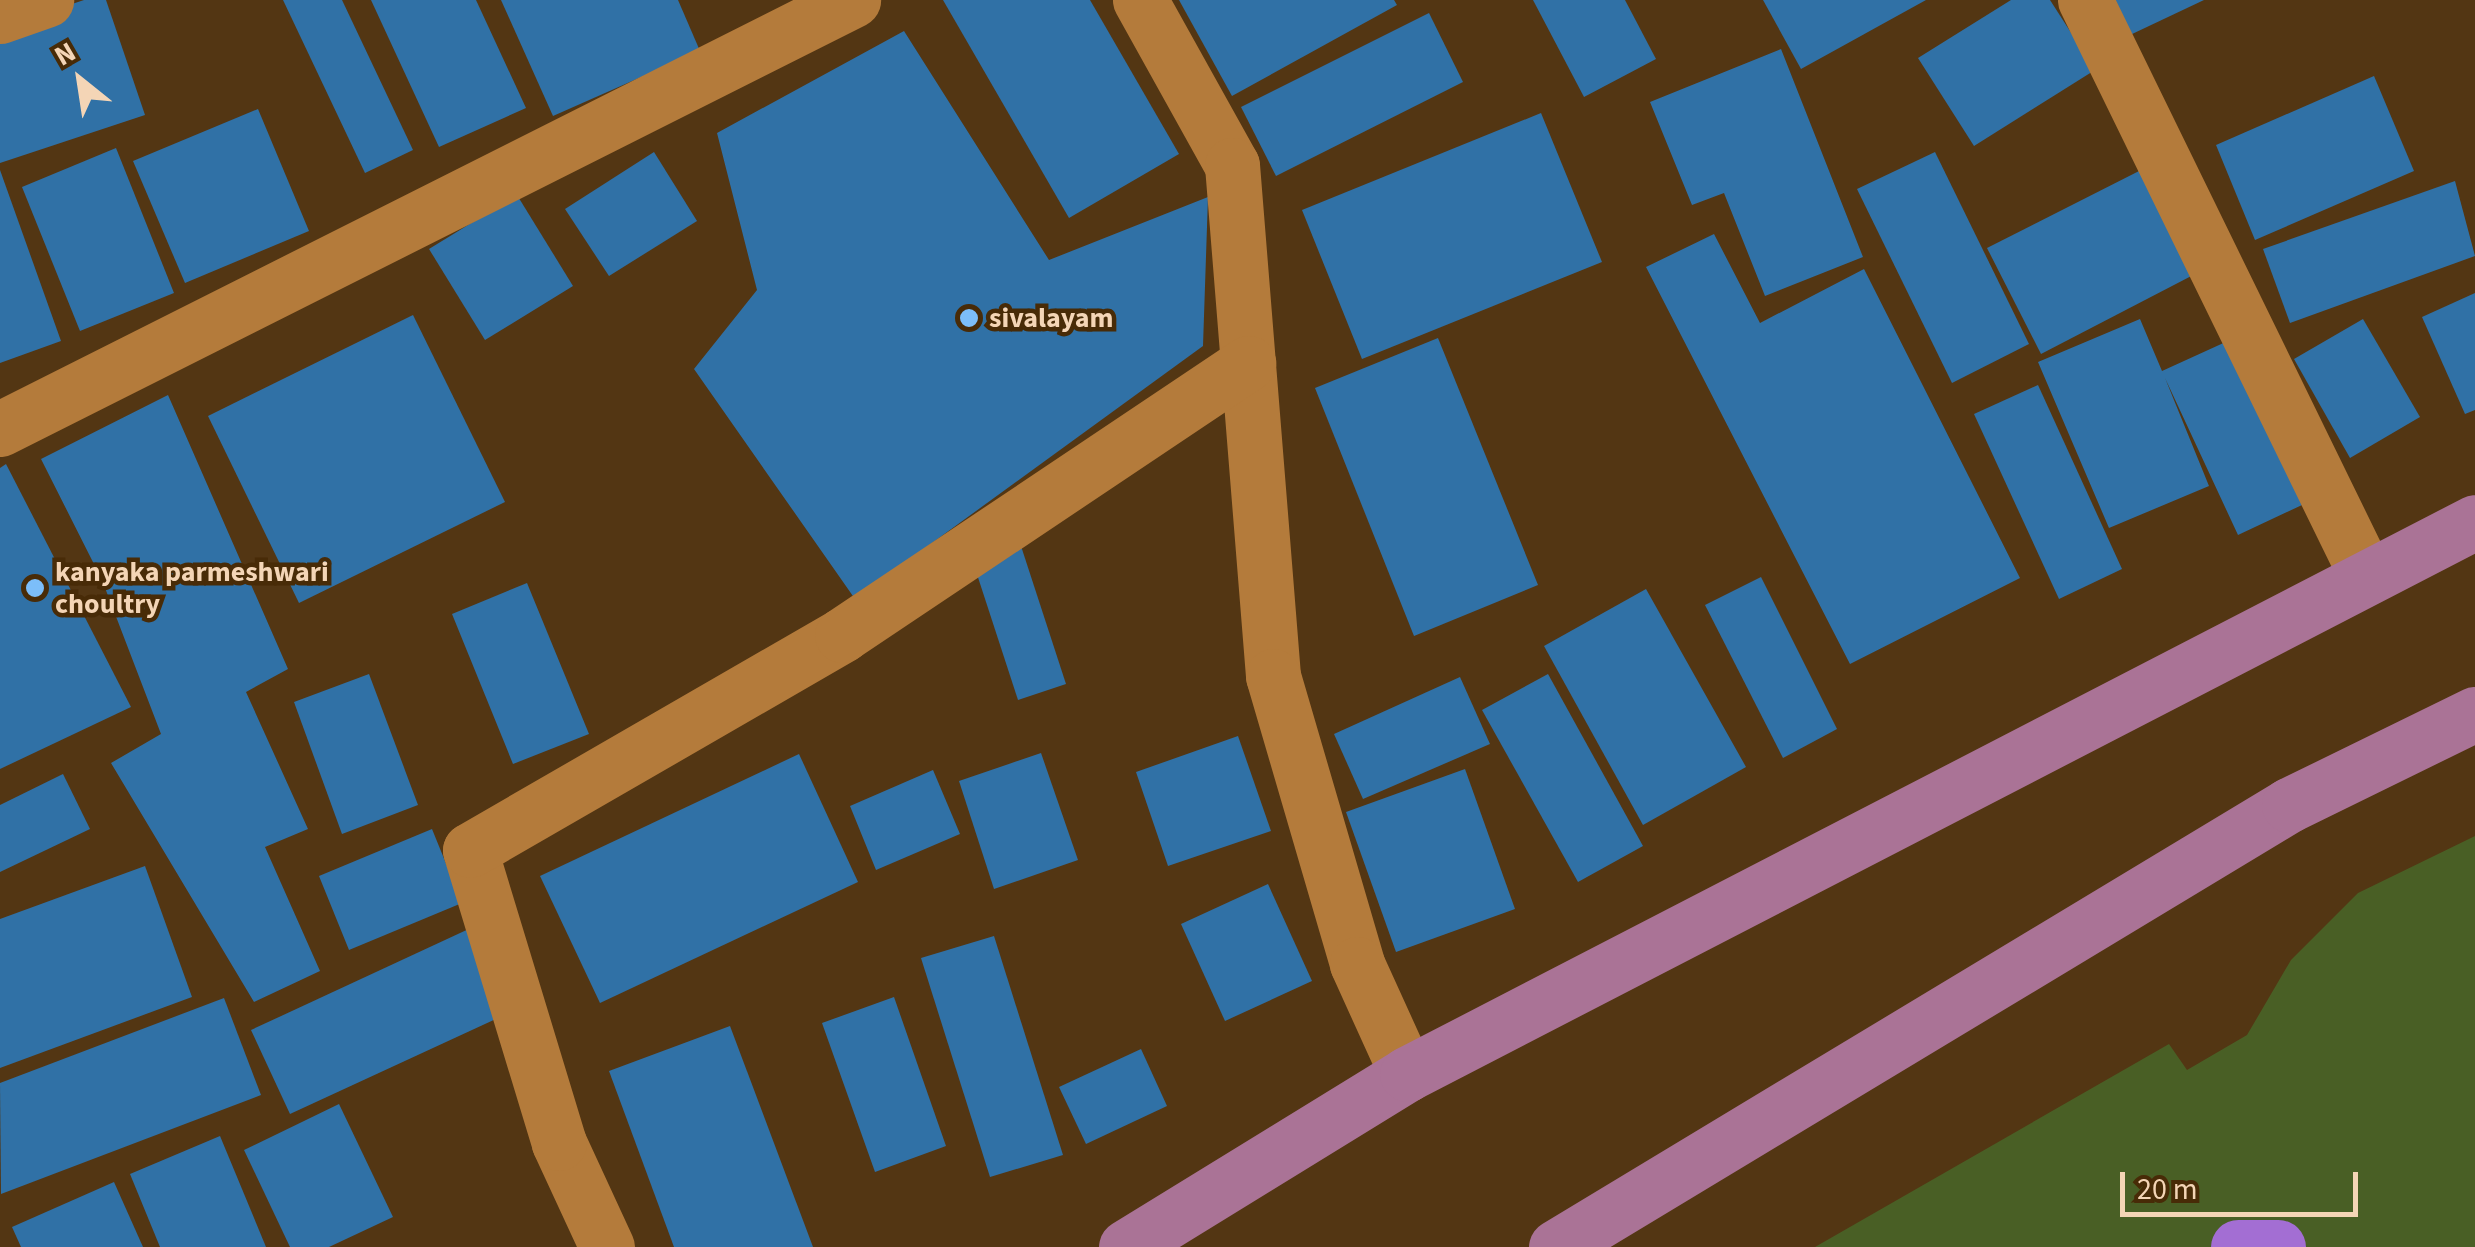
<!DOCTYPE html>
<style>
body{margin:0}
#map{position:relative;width:2475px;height:1247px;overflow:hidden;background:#533613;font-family:"Source Sans 3",sans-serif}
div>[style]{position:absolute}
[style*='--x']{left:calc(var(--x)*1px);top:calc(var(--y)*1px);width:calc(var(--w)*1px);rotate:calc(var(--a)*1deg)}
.water>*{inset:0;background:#495f25}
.building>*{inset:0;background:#3071a6}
.minor>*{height:55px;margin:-27.5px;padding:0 27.5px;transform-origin:27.5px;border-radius:27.5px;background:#b47b3b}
.major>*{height:55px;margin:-27.5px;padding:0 27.5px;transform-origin:27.5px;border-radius:27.5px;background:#aa7396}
.highway>*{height:55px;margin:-27.5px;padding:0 27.5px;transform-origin:27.5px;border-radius:27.5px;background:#a36ed3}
.dots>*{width:28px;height:28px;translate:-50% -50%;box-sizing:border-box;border:5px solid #482b07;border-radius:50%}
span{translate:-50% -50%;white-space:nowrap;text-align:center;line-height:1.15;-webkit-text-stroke:9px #482b07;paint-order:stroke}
.poi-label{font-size:28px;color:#f4d5b6;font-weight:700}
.left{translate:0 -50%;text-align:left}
.north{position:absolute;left:30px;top:30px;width:100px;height:100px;-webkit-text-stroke:8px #482b07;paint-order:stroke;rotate:330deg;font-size:28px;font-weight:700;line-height:40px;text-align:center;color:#f4d5b6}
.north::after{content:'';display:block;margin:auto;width:35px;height:45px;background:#f4d5b6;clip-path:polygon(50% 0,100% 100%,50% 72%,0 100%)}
.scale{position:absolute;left:2120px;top:1172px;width:238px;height:45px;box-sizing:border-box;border:5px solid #f4d5b6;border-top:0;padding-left:12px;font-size:30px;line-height:35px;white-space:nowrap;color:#f4d5b6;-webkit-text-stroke:8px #482b07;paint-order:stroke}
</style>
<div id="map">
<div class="water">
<i style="clip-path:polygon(2475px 836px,2475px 1247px,1815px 1247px,2169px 1044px,2187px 1070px,2247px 1035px,2291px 960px,2358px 893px)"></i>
</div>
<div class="building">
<i style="clip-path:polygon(84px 0,106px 0,145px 115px,0 163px,0 28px)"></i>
<i style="clip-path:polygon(283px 0,342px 0,413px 150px,365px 173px)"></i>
<i style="clip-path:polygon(371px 0,476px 0,526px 108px,439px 147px)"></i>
<i style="clip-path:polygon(501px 0,678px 0,700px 51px,553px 116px)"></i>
<i style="clip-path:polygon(943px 0,1090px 0,1179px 154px,1069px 218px)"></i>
<i style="clip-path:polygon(1179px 0,1394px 0,1397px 5px,1232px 96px)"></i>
<i style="clip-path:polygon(1533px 0,1625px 0,1656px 59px,1584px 97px)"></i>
<i style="clip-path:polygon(1763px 0,1926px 0,1801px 69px)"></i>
<i style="clip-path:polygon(2011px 0,2050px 0,2095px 70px,1974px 146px,1918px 58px)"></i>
<i style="clip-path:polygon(2113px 0,2204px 0,2130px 35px)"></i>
<i style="clip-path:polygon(1429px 13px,1463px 82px,1276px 176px,1241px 107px)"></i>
<i style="clip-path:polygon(904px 31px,1049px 260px,1208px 197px,1203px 346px,855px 599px,694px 369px,757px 290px,717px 133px)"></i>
<i style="clip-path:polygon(1781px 49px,1863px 257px,1765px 296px,1724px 193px,1692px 205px,1650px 102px)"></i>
<i style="clip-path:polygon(2374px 76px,2414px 171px,2255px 240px,2216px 145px)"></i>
<i style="clip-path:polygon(258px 109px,309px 231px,185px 283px,133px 161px)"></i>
<i style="clip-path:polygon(1541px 113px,1602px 262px,1362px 359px,1302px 210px)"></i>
<i style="clip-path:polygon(116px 148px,174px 293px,80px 331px,22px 187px)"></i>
<i style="clip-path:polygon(654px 152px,697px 221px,609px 276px,565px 209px)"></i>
<i style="clip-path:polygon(1935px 152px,2029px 344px,1952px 383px,1857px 189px)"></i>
<i style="clip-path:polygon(2145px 168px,2199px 272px,2041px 354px,1987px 248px)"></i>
<i style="clip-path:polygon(0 170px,61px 341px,0 363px)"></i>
<i style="clip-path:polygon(2455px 181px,2475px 256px,2290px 323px,2263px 249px)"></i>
<i style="clip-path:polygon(517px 195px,573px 286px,485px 340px,429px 249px)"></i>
<i style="clip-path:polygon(1714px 234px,1760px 323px,1864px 269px,2020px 578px,1850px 664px,1646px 267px)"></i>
<i style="clip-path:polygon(2475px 293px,2475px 410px,2465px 414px,2422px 317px)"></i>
<i style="clip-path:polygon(413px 315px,505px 502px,299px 603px,208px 416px)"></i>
<i style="clip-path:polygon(2140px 319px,2162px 371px,2241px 335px,2317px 498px,2238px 535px,2165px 378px,2209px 486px,2109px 528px,2038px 362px)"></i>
<i style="clip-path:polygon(2363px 319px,2420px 417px,2350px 458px,2294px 359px)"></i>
<i style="clip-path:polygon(1438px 338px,1538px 585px,1414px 636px,1315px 388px)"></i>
<i style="clip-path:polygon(2038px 385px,2122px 569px,2059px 599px,1974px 414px)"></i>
<i style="clip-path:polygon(168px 395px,288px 669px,246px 692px,308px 829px,265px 847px,320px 971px,254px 1002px,111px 763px,161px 734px,102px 580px,41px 459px)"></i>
<i style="clip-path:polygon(6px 464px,131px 707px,0 769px,0 468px)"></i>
<i style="clip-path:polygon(1020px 543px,1066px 684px,1018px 700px,972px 559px)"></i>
<i style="clip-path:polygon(1761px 577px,1837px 729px,1783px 758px,1705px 605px)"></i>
<i style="clip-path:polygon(527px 583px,589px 734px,513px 764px,452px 614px)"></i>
<i style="clip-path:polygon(1646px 589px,1746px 767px,1643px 825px,1544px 646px)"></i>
<i style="clip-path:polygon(369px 674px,418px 805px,342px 834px,294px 702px)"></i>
<i style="clip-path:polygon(1548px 674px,1643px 846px,1578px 882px,1482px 710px)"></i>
<i style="clip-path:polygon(1460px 677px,1490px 744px,1363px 799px,1334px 734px)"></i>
<i style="clip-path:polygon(1238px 736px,1271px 831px,1168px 866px,1136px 772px)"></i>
<i style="clip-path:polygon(1041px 753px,1078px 860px,994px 889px,959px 781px)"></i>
<i style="clip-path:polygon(799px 754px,858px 882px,600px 1003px,540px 876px)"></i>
<i style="clip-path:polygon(1465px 769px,1515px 909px,1396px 952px,1346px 812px)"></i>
<i style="clip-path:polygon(933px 770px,960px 834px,876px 870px,850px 806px)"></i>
<i style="clip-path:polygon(63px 774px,90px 829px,0 872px,0 805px)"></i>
<i style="clip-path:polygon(432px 829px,462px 903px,349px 950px,319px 876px)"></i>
<i style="clip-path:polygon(145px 866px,192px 997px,0 1068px,0 919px)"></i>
<i style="clip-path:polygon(1268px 884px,1312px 981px,1225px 1021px,1181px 924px)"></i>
<i style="clip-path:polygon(473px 927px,511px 1012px,290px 1114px,251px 1030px)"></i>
<i style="clip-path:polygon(994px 936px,1063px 1155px,990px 1177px,921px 958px)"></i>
<i style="clip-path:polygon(894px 997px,946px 1146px,875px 1172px,822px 1023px)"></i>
<i style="clip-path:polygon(224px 998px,261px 1095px,1px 1194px,0 1083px)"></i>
<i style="clip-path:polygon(730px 1026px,813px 1247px,674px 1247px,609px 1071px)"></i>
<i style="clip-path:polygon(1141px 1049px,1167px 1106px,1086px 1144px,1059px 1087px)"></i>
<i style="clip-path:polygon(339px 1104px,393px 1217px,329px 1247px,290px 1247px,244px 1150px)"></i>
<i style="clip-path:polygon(220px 1136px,266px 1247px,160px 1247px,130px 1174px)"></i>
<i style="clip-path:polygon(114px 1182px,143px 1247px,21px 1247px,12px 1227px)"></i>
</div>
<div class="minor">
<i style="--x:1140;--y:0;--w:189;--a:60.9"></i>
<i style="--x:1232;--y:165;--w:513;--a:85.41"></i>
<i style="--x:1273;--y:676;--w:300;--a:73.7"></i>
<i style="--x:1357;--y:964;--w:121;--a:65.6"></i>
<i style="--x:2085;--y:0;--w:640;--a:63.96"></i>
<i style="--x:0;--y:16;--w:49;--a:-19.2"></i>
<i style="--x:0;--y:429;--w:955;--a:-26.7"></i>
<i style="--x:607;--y:1247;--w:115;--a:-114.8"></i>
<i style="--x:559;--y:1143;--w:306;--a:-106.9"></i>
<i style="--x:470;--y:850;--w:430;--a:-30"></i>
<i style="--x:842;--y:635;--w:489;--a:-33.8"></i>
</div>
<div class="major">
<i style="--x:1126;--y:1247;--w:330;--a:-31.6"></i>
<i style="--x:1407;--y:1074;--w:1202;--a:-27.33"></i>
<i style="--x:1556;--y:1247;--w:856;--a:-31.09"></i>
<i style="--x:2289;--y:805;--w:207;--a:-26.1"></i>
</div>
<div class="highway">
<i style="--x:2238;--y:1247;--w:40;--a:0"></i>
</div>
<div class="dots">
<i style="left:969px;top:318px;background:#7cbef9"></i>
<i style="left:35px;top:588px;background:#7cbef9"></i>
</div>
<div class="poi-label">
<span class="left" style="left:989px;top:318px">sivalayam</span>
<span class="left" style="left:55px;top:588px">kanyaka parmeshwari<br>choultry</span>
</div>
<div class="north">N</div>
<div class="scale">20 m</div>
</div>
